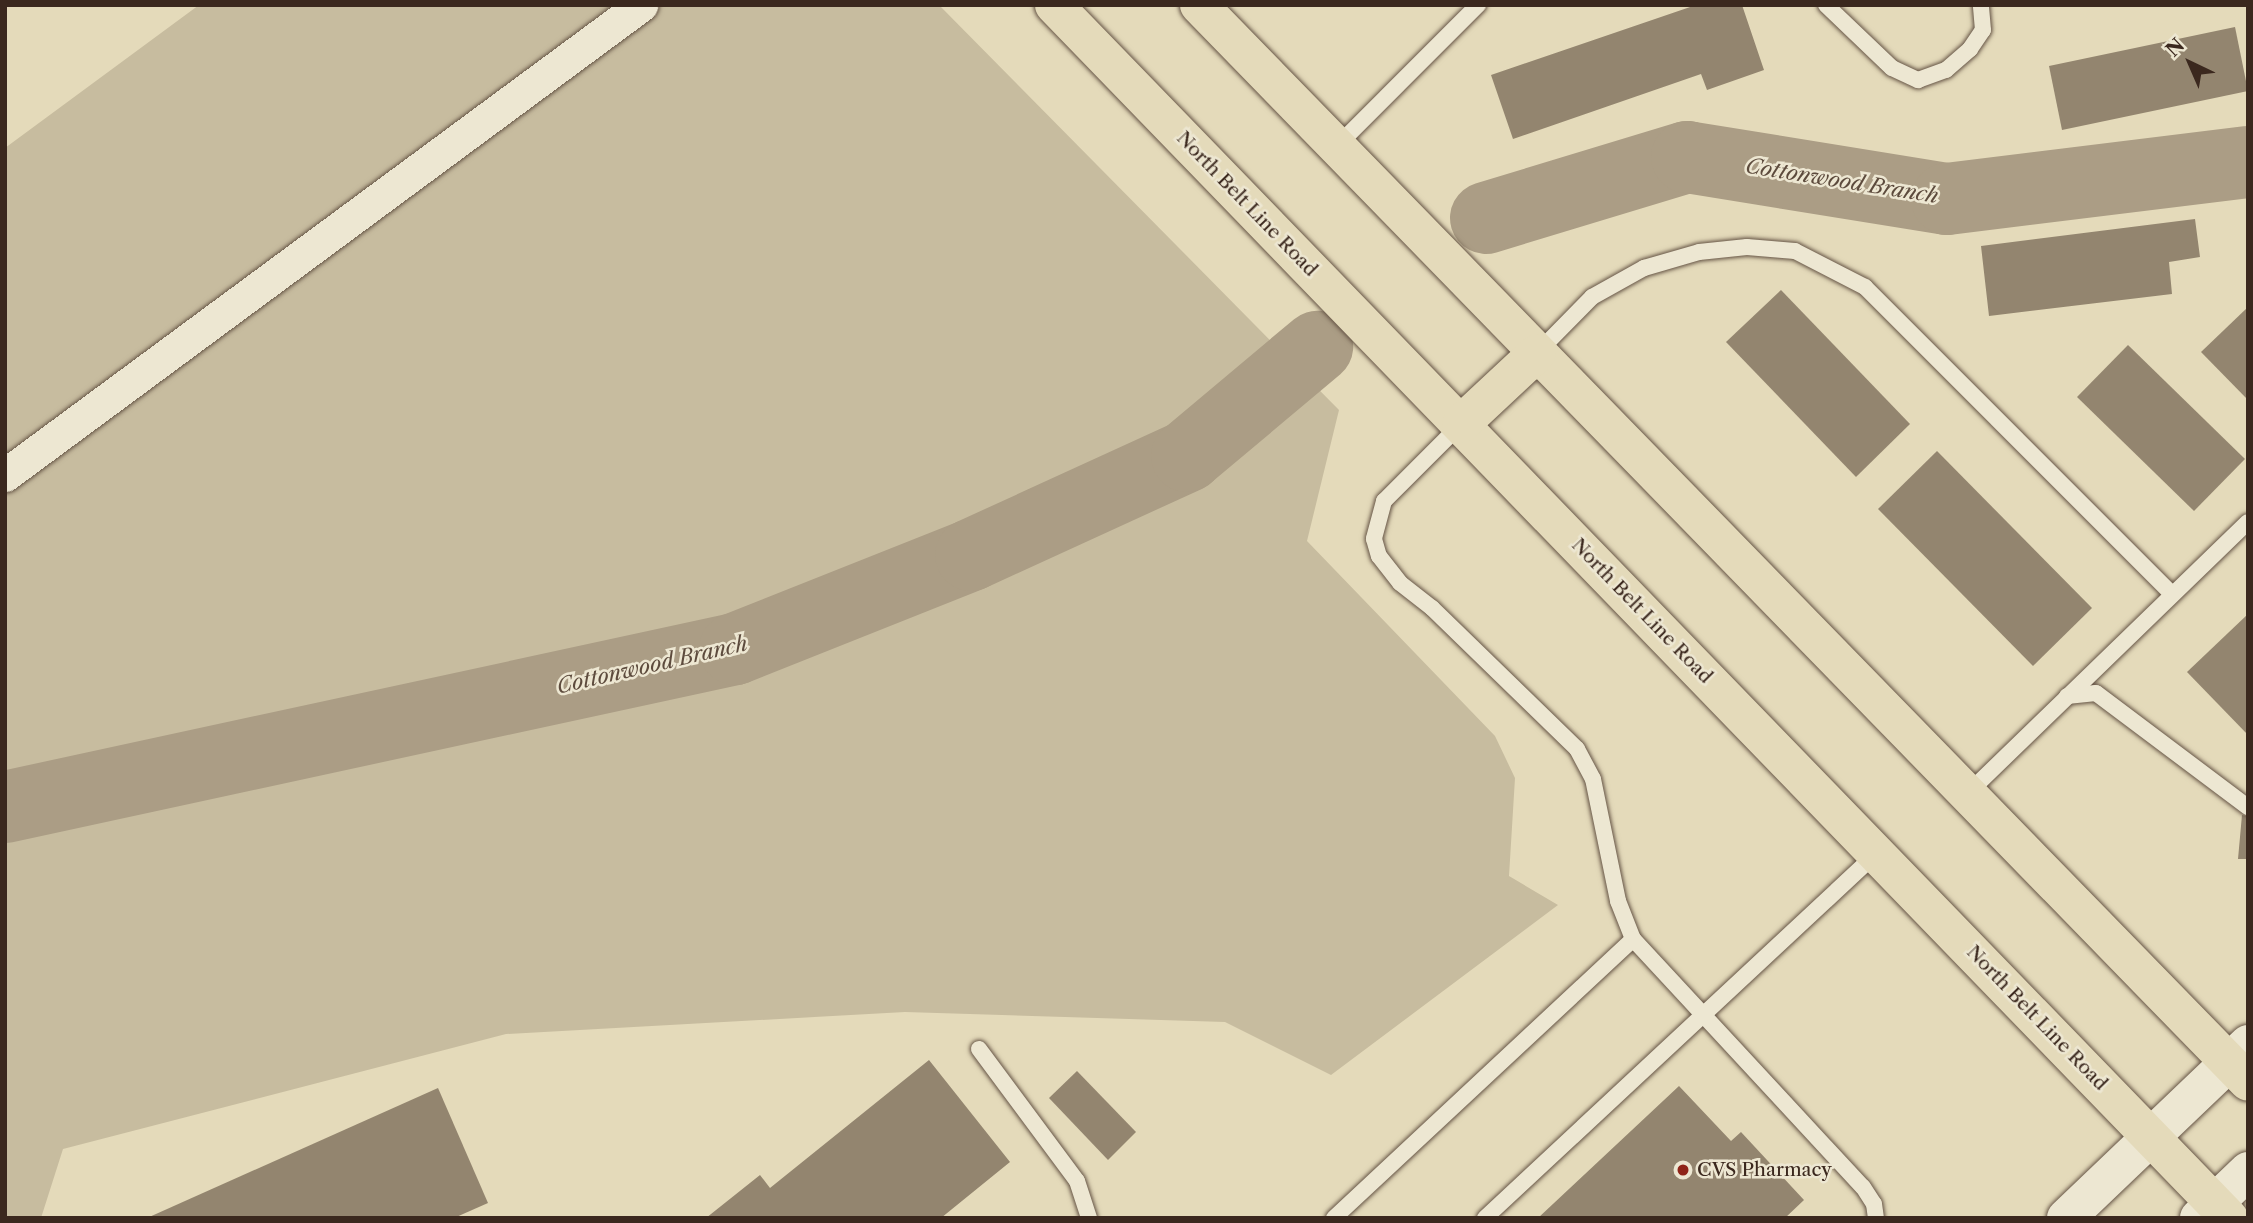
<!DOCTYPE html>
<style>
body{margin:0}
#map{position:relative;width:2253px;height:1223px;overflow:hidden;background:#e4daba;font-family:"Libre Caslon Text",serif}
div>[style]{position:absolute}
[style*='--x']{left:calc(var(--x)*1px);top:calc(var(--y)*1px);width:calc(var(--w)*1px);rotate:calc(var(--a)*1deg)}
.green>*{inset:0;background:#c7bc9f}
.river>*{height:72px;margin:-36px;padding:0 36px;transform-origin:36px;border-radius:36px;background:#ab9d85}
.building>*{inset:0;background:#93856f}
.roads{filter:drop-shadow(0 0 2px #655445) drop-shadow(0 0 2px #655445)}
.service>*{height:16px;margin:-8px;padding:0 8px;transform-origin:8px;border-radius:8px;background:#ede7d2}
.minor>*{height:33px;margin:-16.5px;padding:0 16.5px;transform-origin:16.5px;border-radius:16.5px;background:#ede7d2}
.secondary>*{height:38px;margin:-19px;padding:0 19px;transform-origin:19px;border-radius:19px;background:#ede7d2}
.primary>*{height:38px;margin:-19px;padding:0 19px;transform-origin:19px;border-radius:19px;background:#e4daba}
.dots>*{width:19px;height:19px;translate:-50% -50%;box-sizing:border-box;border:4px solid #ede7d2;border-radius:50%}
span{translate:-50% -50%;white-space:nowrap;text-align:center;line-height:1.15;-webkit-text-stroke:5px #ede7d2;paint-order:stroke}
.street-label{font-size:19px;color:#3b281e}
.poi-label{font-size:19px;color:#3b281e}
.left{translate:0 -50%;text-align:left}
.water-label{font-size:21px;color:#5d4b3d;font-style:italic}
.frame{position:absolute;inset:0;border:7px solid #3b281e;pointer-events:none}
.north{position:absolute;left:2155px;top:28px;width:70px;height:70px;-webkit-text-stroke:5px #ede7d2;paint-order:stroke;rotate:316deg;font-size:19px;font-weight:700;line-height:28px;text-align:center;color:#3b281e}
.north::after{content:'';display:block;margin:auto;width:24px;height:32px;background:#3b281e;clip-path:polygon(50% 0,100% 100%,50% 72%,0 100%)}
</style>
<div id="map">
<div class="green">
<i style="clip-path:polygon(199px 5px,939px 5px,1339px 410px,1307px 541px,1495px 736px,1515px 778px,1509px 876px,1558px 905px,1331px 1075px,1225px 1022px,905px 1012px,506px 1034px,63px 1149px,41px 1218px,5px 1218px,5px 148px)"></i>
</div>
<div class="river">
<i style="--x:1486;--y:218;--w:210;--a:-16.9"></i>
<i style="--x:1687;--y:157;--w:263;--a:9.2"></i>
<i style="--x:1947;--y:199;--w:303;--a:-7"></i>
<i style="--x:5;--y:807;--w:747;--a:-12.21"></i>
<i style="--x:735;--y:649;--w:254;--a:-21.7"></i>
<i style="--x:971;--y:555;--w:238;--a:-24.6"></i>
<i style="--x:1187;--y:456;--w:170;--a:-40"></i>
</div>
<div class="building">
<i style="clip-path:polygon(1696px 5px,1742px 5px,1764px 70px,1707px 90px,1701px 74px,1513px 139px,1491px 75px)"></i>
<i style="clip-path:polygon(2235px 27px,2248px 91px,2062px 130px,2049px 66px)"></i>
<i style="clip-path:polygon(2195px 219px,2200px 257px,2169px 262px,2172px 294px,1989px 316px,1981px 246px)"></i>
<i style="clip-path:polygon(1781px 290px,1910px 424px,1856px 477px,1726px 342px)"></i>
<i style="clip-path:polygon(2248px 307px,2248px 400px,2201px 352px)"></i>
<i style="clip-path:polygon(2128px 345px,2245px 459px,2194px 511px,2077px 397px)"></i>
<i style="clip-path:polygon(1937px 451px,2092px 608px,2033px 666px,1878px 509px)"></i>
<i style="clip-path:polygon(2248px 614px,2248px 735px,2187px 672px)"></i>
<i style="clip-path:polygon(2242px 815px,2248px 816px,2248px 859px,2238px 859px)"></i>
<i style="clip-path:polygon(929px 1060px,1010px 1162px,941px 1218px,706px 1218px,760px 1175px,770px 1188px)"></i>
<i style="clip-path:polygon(1077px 1071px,1136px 1132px,1108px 1160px,1049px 1098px)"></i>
<i style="clip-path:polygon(1679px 1086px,1731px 1141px,1741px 1132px,1804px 1200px,1785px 1218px,1538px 1218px)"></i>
<i style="clip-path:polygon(438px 1088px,488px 1203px,454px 1218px,147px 1218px)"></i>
</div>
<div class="roads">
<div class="service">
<i style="--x:1826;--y:5;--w:91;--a:43.7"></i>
<i style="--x:1892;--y:68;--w:29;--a:25"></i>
<i style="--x:1918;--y:80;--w:30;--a:-20"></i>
<i style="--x:1946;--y:70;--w:32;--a:-41"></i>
<i style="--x:1970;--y:49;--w:23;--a:-56"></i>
<i style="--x:1983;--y:30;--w:25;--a:-95"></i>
<i style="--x:1336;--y:147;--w:201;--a:-45"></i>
<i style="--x:1538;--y:352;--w:77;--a:-45.5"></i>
<i style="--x:1592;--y:297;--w:60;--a:-29.1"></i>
<i style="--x:1644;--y:268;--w:57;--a:-16.2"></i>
<i style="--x:1699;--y:252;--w:48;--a:-5.9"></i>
<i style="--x:1747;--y:247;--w:48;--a:4.8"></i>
<i style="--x:1795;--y:251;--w:79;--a:27.2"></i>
<i style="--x:1865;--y:287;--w:434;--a:45"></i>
<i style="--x:1461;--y:424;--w:109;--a:135"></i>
<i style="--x:1384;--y:501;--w:39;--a:105"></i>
<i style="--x:1374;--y:539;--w:18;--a:74"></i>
<i style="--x:1379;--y:556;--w:34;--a:52"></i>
<i style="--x:1400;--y:583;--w:41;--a:38"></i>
<i style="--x:1432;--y:608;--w:202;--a:44.2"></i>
<i style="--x:1577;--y:749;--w:34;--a:62"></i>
<i style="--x:1593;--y:779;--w:125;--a:78.4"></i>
<i style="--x:1618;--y:901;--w:41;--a:68.5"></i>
<i style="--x:1633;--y:939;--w:338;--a:47.2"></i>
<i style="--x:1863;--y:1187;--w:20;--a:57"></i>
<i style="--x:1874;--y:1204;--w:14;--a:82"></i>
<i style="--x:2067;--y:696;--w:29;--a:-6"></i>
<i style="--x:2096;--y:693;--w:190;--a:36.9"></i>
<i style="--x:1966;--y:795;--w:392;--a:-44.1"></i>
<i style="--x:979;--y:1049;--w:164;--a:53.4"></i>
<i style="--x:1077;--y:1181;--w:39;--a:72"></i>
<i style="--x:1334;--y:1218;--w:409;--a:-43"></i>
<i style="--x:1485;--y:1218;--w:536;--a:-42.96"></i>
</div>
<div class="minor">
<i style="--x:5;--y:475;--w:791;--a:-36.46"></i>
</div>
<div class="secondary">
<i style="--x:2066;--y:1218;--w:252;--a:-43.7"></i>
<i style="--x:2199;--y:1218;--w:68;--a:-43.8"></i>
</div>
<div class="primary">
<i style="--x:1054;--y:5;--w:1689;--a:45.91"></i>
<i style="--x:1199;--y:5;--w:1503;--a:45.75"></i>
<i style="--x:1461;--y:424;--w:103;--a:-43"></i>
</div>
</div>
<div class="dots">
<i style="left:1683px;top:1170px;background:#8f2418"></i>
</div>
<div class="street-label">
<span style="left:1247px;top:204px;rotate:46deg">North Belt Line Road</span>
<span style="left:1642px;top:611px;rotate:46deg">North Belt Line Road</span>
<span style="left:2037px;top:1018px;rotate:46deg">North Belt Line Road</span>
</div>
<div class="poi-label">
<span class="left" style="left:1697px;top:1170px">CVS Pharmacy</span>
</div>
<div class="water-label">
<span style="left:1842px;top:181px;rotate:9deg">Cottonwood Branch</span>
<span style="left:652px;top:665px;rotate:-13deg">Cottonwood Branch</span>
</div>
<div class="frame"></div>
<div class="north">N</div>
</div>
